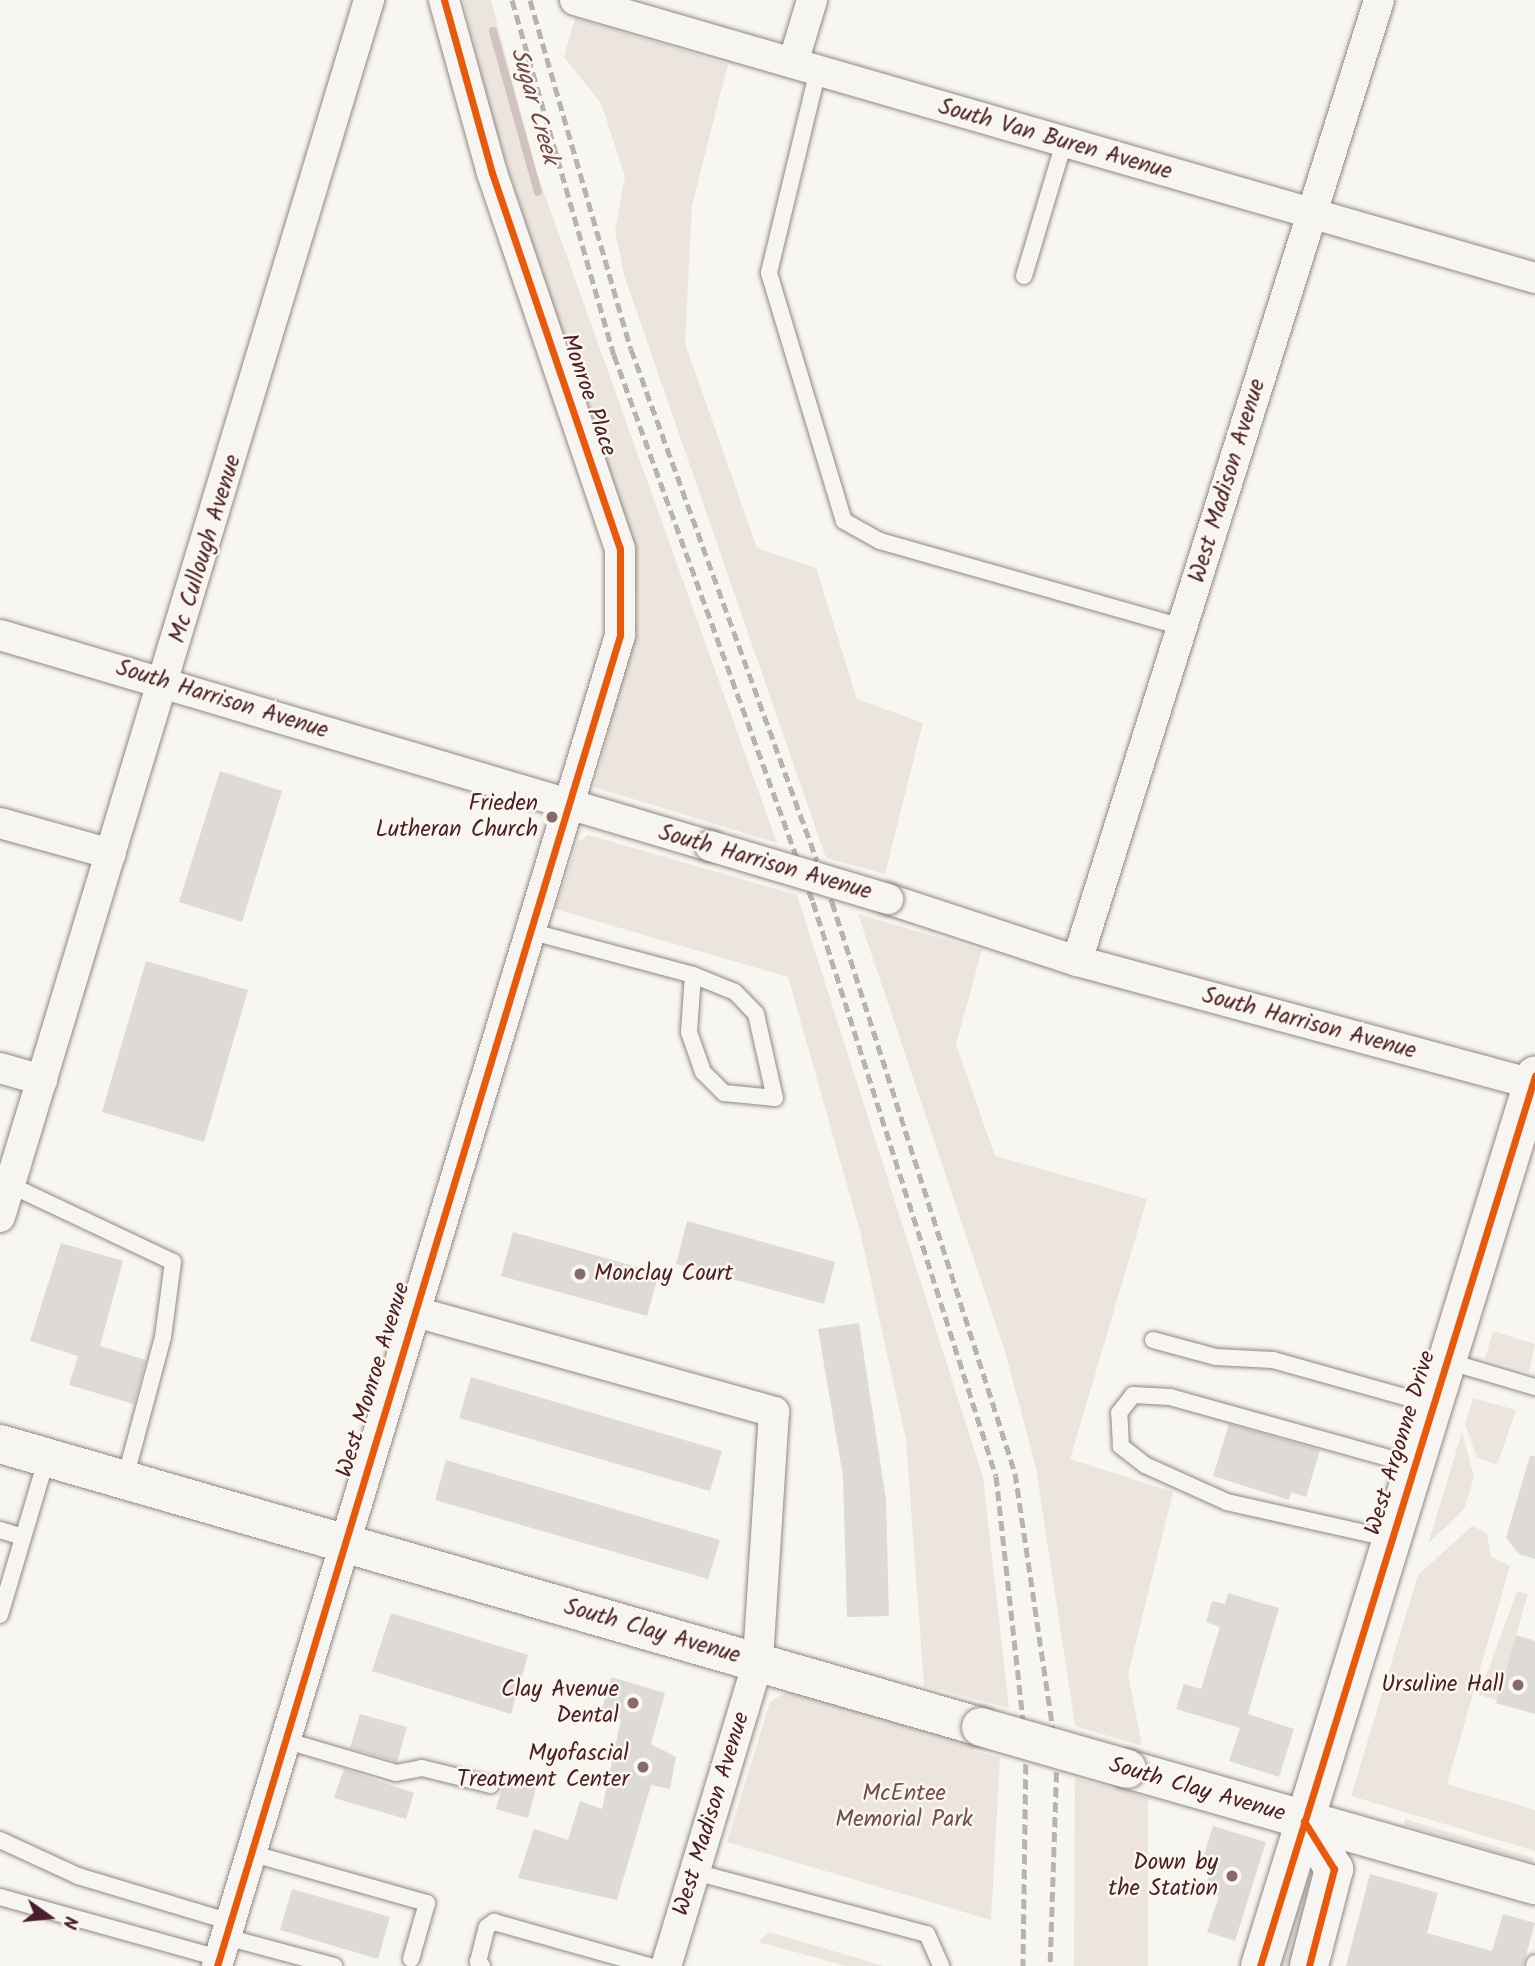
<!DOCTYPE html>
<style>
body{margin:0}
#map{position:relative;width:1535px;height:1966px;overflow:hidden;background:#f8f6f0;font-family:Kalam,sans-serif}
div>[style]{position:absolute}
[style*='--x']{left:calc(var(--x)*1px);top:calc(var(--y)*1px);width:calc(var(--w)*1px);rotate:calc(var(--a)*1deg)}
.green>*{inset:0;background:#ece5de}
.stream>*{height:8px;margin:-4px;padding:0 4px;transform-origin:4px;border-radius:4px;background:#d0c3bf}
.building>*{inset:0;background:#dedad7}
.roads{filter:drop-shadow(0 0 2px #918787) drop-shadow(0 0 2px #918787)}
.lane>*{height:16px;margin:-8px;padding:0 8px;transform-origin:8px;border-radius:8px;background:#f6f5f1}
.street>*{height:30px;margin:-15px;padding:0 15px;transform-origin:15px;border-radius:15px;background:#f6f5f1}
.secondary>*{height:38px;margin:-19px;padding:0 19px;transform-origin:19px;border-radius:19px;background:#f6f5f1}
.rail>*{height:5px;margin-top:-2.5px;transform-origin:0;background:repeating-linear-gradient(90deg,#b8b3b1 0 10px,transparent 0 15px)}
.bridges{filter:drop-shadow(0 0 2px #918787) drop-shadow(0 0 2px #918787)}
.street-bridge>*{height:30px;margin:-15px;padding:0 15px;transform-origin:15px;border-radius:15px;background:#f6f5f1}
.secondary-bridge>*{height:38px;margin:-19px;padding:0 19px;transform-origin:19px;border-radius:19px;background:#f6f5f1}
.cycleway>*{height:7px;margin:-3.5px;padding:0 3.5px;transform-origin:3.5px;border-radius:3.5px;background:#e8590c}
.dots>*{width:19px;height:19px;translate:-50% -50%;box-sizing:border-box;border:4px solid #fbf7ec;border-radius:50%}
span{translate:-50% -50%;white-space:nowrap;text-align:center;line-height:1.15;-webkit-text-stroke:5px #fbf7ec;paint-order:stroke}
.street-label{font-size:23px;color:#4a1f2b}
.poi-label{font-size:23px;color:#4a1f2b}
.right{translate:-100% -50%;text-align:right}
.left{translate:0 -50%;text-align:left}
.park-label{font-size:23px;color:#704d54}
.water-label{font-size:24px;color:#6d4a51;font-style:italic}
.north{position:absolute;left:14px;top:1882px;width:70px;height:70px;-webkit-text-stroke:5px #fbf7ec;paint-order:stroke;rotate:105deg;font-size:19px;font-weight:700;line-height:28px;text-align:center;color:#4a1f2b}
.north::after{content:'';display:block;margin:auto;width:24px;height:32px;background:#4a1f2b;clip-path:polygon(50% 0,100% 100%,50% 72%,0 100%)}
</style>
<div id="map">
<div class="green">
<i style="clip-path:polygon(463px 0,491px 0,537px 173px,777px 843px,594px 787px,637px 623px,635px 565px,493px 120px)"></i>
<i style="clip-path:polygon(575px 18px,728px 64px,692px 206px,685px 343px,757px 548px,816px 568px,857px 699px,923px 723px,885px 874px,826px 858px,625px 278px,615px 231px,625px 176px,601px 103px,564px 57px)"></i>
<i style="clip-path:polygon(588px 835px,797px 895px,983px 1477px,1009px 1708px,924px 1686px,906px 1440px,860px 1231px,788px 977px,555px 909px,577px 843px)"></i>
<i style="clip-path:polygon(858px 914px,982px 950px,956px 1044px,995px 1156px,1147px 1199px,1070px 1459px,1173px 1492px,1128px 1674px,1142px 1746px,1075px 1726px,1036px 1468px,1006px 1355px)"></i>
<i style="clip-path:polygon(1493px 1331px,1535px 1344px,1529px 1372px,1485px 1359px)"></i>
<i style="clip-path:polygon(1473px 1398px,1516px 1410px,1497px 1465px,1477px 1458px,1465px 1424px)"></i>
<i style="clip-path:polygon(1462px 1432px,1474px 1477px,1464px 1509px,1428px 1544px)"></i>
<i style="clip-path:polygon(1472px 1526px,1487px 1533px,1491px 1557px,1510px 1566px,1447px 1784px,1535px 1810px,1535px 1851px,1351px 1796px,1418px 1575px)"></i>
<i style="clip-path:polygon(1517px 1591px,1528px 1594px,1497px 1700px,1479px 1695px)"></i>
<i style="clip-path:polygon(788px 1691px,973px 1739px,974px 1751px,1000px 1757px,991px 1920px,727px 1842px,770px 1702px)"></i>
<i style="clip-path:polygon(1075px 1778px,1148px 1798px,1148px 1966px,1074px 1966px)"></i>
<i style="clip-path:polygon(1405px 1819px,1534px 1858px,1533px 1863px,1404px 1825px)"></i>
<i style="clip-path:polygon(1302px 1877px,1323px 1884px,1297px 1966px,1275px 1966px)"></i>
<i style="clip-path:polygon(769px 1932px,884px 1966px,846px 1966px,758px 1942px)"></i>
</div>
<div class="stream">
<i style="--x:493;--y:31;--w:167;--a:74.4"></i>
</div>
<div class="building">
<i style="clip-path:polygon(220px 771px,282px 791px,242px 922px,179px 902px)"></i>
<i style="clip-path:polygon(146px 961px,248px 990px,204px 1142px,102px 1112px)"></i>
<i style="clip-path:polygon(687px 1221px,835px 1262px,824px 1304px,676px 1264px)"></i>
<i style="clip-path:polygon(513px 1232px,659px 1273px,647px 1316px,501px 1276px)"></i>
<i style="clip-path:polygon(61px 1243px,123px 1261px,100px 1346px,146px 1360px,134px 1404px,69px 1385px,78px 1356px,30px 1341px)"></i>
<i style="clip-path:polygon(859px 1323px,886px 1500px,889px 1616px,847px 1617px,843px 1476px,818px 1329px)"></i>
<i style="clip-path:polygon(471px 1377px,722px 1451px,710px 1491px,459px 1418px)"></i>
<i style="clip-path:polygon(1229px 1424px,1320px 1450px,1306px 1497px,1291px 1492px,1289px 1500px,1213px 1476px)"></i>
<i style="clip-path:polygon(1530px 1456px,1535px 1456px,1535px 1559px,1519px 1554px,1506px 1538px)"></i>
<i style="clip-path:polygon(446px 1460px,720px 1540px,708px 1579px,435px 1500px)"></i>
<i style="clip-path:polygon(1228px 1593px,1279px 1608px,1248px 1714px,1294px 1729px,1279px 1777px,1229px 1761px,1240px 1728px,1176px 1709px,1184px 1684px,1201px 1689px,1220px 1627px,1206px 1622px,1212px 1601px,1225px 1604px)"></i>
<i style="clip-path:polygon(391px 1613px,528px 1655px,511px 1714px,372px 1671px)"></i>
<i style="clip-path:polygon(1516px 1635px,1535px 1641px,1535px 1714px,1496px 1703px)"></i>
<i style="clip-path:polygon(611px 1677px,665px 1693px,651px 1744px,676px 1757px,670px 1789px,651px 1785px,617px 1900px,518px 1878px,534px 1829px,568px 1840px,580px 1801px,602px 1809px,621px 1719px,601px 1713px)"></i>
<i style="clip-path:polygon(360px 1714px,407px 1727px,397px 1762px,350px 1748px)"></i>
<i style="clip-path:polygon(344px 1769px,414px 1793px,406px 1819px,334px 1798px)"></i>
<i style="clip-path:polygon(507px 1771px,538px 1780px,528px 1818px,496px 1809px)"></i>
<i style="clip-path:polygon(1213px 1826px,1266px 1842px,1235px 1941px,1207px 1932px,1219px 1896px,1204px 1892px,1213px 1861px,1203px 1858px)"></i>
<i style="clip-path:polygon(1370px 1874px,1438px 1893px,1427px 1933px,1492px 1951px,1503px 1914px,1535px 1923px,1523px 1966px,1346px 1966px)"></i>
<i style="clip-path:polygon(292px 1889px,390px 1917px,378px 1959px,280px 1930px)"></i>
</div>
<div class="roads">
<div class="lane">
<i style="--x:818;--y:70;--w:209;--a:103.6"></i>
<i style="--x:769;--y:273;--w:259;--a:73.2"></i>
<i style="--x:844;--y:521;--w:41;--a:29.1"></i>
<i style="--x:880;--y:541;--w:314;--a:15.9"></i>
<i style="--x:1024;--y:276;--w:139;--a:-73.3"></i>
<i style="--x:529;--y:931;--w:170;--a:15"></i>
<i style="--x:693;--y:975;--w:45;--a:22"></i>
<i style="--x:735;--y:992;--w:30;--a:46"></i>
<i style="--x:756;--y:1014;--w:86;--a:77.3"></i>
<i style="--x:775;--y:1098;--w:51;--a:-174.4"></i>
<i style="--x:724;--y:1093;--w:30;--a:-135"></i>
<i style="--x:703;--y:1072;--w:42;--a:-109.3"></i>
<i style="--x:689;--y:1032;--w:57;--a:-86"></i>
<i style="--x:10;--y:1185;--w:180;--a:25.3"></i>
<i style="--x:173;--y:1262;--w:76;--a:97.6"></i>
<i style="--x:163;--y:1337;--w:147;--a:105"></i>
<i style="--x:1153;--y:1340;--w:65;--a:15.1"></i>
<i style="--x:1216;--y:1357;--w:57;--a:3"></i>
<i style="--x:1273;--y:1360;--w:166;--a:15.7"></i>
<i style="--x:1447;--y:1361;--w:92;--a:16.5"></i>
<i style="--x:0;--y:1530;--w:24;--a:17"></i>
<i style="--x:1392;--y:1539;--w:169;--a:-167.4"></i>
<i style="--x:1227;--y:1502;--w:90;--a:-155.7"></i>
<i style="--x:1145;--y:1465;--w:31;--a:-142"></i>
<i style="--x:1121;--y:1446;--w:33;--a:-93"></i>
<i style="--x:1119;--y:1413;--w:23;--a:-52"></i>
<i style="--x:1133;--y:1395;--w:37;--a:3"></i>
<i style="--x:1170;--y:1397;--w:253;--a:15.6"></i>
<i style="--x:0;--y:1615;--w:165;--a:-73.4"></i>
<i style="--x:284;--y:1740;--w:117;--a:16.4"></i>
<i style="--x:396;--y:1773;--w:26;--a:-11"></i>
<i style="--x:422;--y:1768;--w:71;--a:13.8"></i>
<i style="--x:0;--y:1840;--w:86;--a:24.8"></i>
<i style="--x:78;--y:1876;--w:159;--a:16.8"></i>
<i style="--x:250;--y:1853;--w:184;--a:15.8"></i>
<i style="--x:427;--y:1903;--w:58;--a:105.9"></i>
<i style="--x:695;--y:1872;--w:240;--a:15"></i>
<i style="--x:927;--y:1934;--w:35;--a:66"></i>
<i style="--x:0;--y:1897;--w:227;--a:15.6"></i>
<i style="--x:226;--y:1937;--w:112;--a:15"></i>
<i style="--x:482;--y:1966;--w:6;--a:-135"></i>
<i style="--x:478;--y:1962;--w:36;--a:-76"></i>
<i style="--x:487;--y:1927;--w:9;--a:-36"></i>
<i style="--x:494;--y:1922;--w:162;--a:15.8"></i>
<i style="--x:1534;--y:1966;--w:3;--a:-72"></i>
</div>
<div class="street">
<i style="--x:575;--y:0;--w:999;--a:16.15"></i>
<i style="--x:793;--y:63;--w:66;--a:-73.2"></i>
<i style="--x:0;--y:635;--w:741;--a:16.55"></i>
<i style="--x:0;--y:823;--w:115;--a:15.6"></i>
<i style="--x:888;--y:899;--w:199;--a:18.2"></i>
<i style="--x:1077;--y:961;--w:474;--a:15.1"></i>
<i style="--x:1077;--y:961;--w:1007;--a:-72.55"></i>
<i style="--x:0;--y:1068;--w:44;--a:15.9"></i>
<i style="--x:0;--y:1217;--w:1272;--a:-73.13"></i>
<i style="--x:416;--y:1312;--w:372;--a:15.6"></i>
<i style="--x:774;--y:1412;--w:251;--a:93.7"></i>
<i style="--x:758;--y:1662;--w:318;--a:106.8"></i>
<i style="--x:217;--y:1966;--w:1391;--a:-73.15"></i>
<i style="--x:620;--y:635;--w:86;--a:-90"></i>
<i style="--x:620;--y:549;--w:397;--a:-108.8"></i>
<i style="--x:492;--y:173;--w:180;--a:-105.5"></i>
</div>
<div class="secondary">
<i style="--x:0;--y:1444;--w:1021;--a:16.09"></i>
<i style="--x:1127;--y:1769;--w:424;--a:15.9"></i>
<i style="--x:1304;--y:1821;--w:57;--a:58"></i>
<i style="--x:1334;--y:1869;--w:100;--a:104.5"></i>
<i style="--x:1260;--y:1966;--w:932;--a:-72.83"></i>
</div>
</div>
<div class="rail">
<i style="--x:512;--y:0;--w:369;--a:74"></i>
<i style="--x:614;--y:355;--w:582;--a:70.01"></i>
<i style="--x:813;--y:902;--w:602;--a:72.32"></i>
<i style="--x:996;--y:1476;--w:275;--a:83.7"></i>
<i style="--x:1026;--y:1749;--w:217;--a:90.8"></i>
<i style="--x:530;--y:0;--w:363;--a:73.9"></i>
<i style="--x:631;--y:349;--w:588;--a:70.03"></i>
<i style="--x:832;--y:902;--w:600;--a:72.23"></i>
<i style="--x:1015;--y:1473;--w:287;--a:81.6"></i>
<i style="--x:1057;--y:1757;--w:209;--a:91.9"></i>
</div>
<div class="bridges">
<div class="street-bridge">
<i style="--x:710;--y:846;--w:186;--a:16.6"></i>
</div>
<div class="secondary-bridge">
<i style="--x:981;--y:1727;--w:152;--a:16"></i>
</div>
</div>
<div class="cycleway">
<i style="--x:1304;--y:1821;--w:57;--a:58"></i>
<i style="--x:1334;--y:1869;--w:100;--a:104.5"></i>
<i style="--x:217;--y:1966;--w:1391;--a:-73.15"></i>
<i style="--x:620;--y:635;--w:86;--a:-90"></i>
<i style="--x:620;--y:549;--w:397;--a:-108.8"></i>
<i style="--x:492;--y:173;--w:180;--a:-105.5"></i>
<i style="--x:1260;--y:1966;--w:932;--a:-72.83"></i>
</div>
<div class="dots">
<i style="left:552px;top:817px;background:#876a70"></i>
<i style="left:580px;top:1274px;background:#876a70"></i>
<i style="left:1518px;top:1685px;background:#876a70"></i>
<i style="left:633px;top:1703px;background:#876a70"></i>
<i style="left:643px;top:1767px;background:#876a70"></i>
<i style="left:1232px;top:1876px;background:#876a70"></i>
</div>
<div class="street-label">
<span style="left:1055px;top:140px;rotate:16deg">South Van Buren Avenue</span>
<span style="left:588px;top:395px;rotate:71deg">Monroe Place</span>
<span style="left:1228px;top:481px;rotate:-73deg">West Madison Avenue</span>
<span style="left:206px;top:549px;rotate:-73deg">Mc Cullough Avenue</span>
<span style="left:222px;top:700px;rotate:17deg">South Harrison Avenue</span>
<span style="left:765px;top:863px;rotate:16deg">South Harrison Avenue</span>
<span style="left:1309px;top:1024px;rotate:15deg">South Harrison Avenue</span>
<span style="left:374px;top:1380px;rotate:-73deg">West Monroe Avenue</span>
<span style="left:1401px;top:1443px;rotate:-73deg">West Argonne Drive</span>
<span style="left:652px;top:1632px;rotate:16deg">South Clay Avenue</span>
<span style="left:1197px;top:1790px;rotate:16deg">South Clay Avenue</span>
<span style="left:712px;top:1814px;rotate:-73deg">West Madison Avenue</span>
</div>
<div class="poi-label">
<span class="right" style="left:538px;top:817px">Frieden<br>Lutheran Church</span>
<span class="left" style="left:594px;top:1274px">Monclay Court</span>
<span class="right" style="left:1504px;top:1685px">Ursuline Hall</span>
<span class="right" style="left:619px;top:1703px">Clay Avenue<br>Dental</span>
<span class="right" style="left:629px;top:1767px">Myofascial<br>Treatment Center</span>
<span class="right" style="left:1218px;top:1876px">Down by<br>the Station</span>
</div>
<div class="park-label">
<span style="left:904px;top:1807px">McEntee<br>Memorial Park</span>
</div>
<div class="water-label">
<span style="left:534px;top:106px;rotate:74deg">Sugar Creek</span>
</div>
<div class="north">N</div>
</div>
